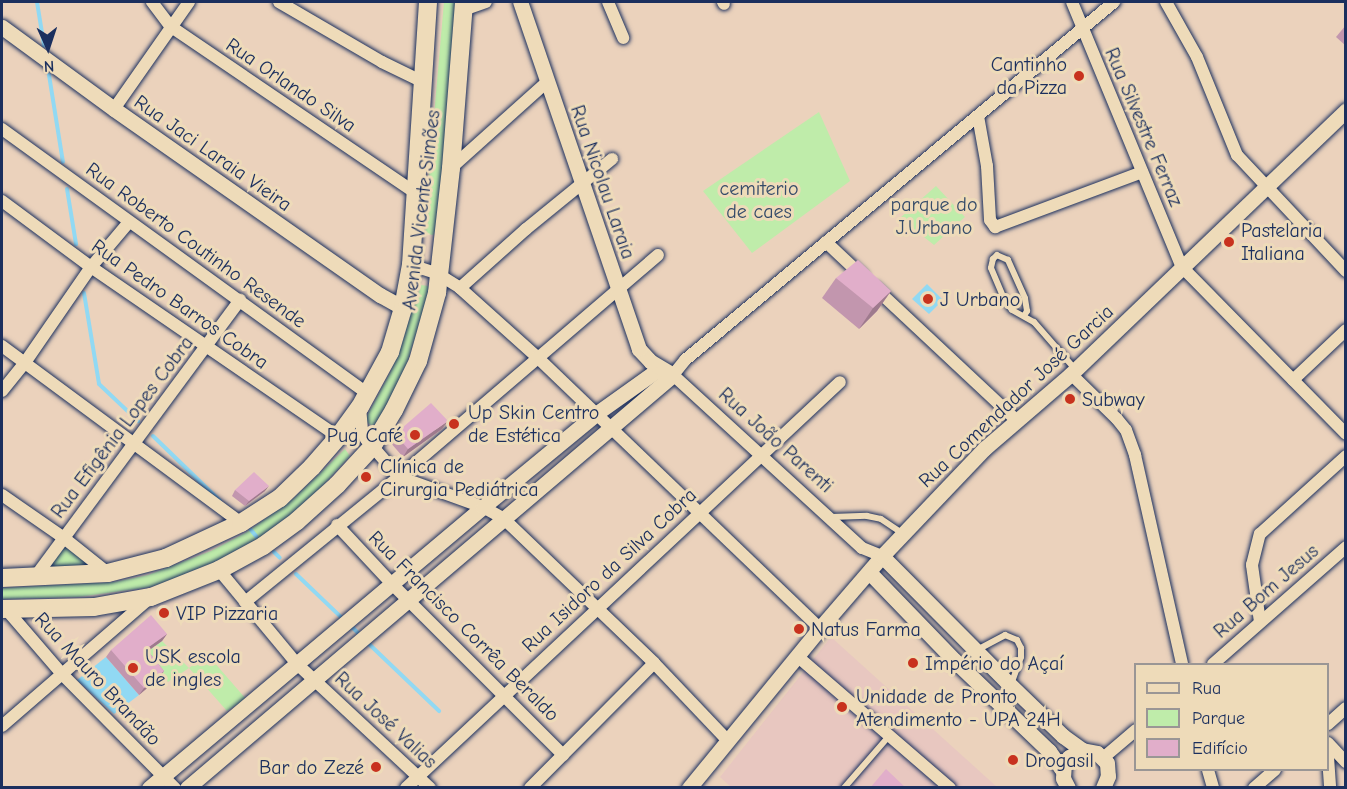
<!DOCTYPE html>
<meta charset="utf-8">
<style>
body{margin:0}
#map{position:relative;width:1347px;height:789px;overflow:hidden;background:#ebd2bc;font-family:"Comic Neue",sans-serif}
div>[style]{position:absolute}
[style*='--x']{left:calc(var(--x)*1px);top:calc(var(--y)*1px);width:calc(var(--w)*1px);rotate:calc(var(--a)*1deg)}
.built>*{inset:0;background:#e8c7c0}
.green>*{inset:0;background:#bfecaa}
.water>*{inset:0;background:#91d9f3}
.stream>*{height:4px;margin:-2px;padding:0 2px;transform-origin:2px;border-radius:2px;background:#91d9f3}
.roads{filter:drop-shadow(0 0 2px #1b2f5e) drop-shadow(0 0 2px #1b2f5e)}
.service>*{height:6px;margin:-3px;padding:0 3px;transform-origin:3px;border-radius:3px;background:#eedbb9}
.minor>*{height:12px;margin:-6px;padding:0 6px;transform-origin:6px;border-radius:6px;background:#eedbb9}
.tertiary>*{height:15px;margin:-7.5px;padding:0 7.5px;transform-origin:7.5px;border-radius:7.5px;background:#eedbb9}
.secondary>*{height:18px;margin:-9px;padding:0 9px;transform-origin:9px;border-radius:9px;background:#eedbb9}
.wall>*{inset:0;background:#c296ae}
.shaded-wall>*{inset:0;background:#9e7a8d}
.building>*{inset:0;background:#e1aeca}
.dots>*{width:16px;height:16px;translate:-50% -50%;box-sizing:border-box;border:3px solid #eedbb9;border-radius:50%}
span{translate:-50% -50%;white-space:nowrap;text-align:center;line-height:1.15;-webkit-text-stroke:6px #eedbb9;paint-order:stroke}
.poi-label{font-size:20px;color:#1b2f5e}
.right{translate:-100% -50%;text-align:right}
.left{translate:0 -50%;text-align:left}
.street-label{font-size:20px;color:#1b2f5e}
.park-label{font-size:20px;color:#344b69}
.frame{position:absolute;inset:0;border:3px solid #1b2f5e;pointer-events:none}
.legend{position:absolute;left:1134px;top:663px;width:195px;height:108px;box-sizing:border-box;background:#eedbb9;border:2px solid #9a9695;margin:0;padding:8px 10px;list-style:none;font-size:18px;color:#1b2f5e}
.legend li{display:flex;align-items:center;gap:12px;height:30px}
.legend b{width:30px;border:2px solid #9a9695}
.north{position:absolute;left:18px;top:18px;width:60px;height:60px;-webkit-text-stroke:4px #eedbb9;paint-order:stroke;rotate:177deg;font-size:16px;font-weight:700;line-height:24px;text-align:center;color:#1b2f5e}
.north::after{content:'';display:block;margin:auto;width:21px;height:27px;background:#1b2f5e;clip-path:polygon(50% 0,100% 100%,50% 72%,0 100%)}
</style>
<div id="map">
<div class="built">
<i style="clip-path:polygon(831px 637px,997px 787px,732px 788px,720px 777px)"></i>
</div>
<div class="green">
<i style="clip-path:polygon(444px 2px,457px 2px,437px 230px,433px 235px,427px 234px,424px 230px)"></i>
<i style="clip-path:polygon(819px 112px,850px 181px,752px 253px,703px 191px)"></i>
<i style="clip-path:polygon(936px 186px,965px 217px,934px 245px,900px 218px)"></i>
<i style="clip-path:polygon(421px 285px,428px 286px,429px 292px,404px 373px,376px 424px,371px 425px,366px 422px,367px 416px,392px 369px)"></i>
<i style="clip-path:polygon(345px 449px,350px 456px,300px 510px,238px 553px,181px 578px,151px 587px,78px 597px,2px 599px,2px 588px,114px 582px,148px 575px,211px 551px,245px 533px,293px 499px)"></i>
<i style="clip-path:polygon(64px 541px,94px 567px,46px 570px)"></i>
<i style="clip-path:polygon(162px 641px,189px 668px,207px 654px,246px 699px,227px 711px,189px 668px,168px 682px,142px 655px)"></i>
</div>
<div class="water">
<i style="clip-path:polygon(927px 284px,943px 300px,929px 314px,912px 299px)"></i>
<i style="clip-path:polygon(106px 657px,139px 695px,114px 714px,77px 680px)"></i>
</div>
<div class="stream">
<i style="--x:37;--y:2;--w:44;--a:80.8"></i>
<i style="--x:49;--y:75;--w:88;--a:80.9"></i>
<i style="--x:67;--y:189;--w:56;--a:80.7"></i>
<i style="--x:84;--y:293;--w:92;--a:80.6"></i>
<i style="--x:99;--y:384;--w:54;--a:43.5"></i>
<i style="--x:153;--y:436;--w:93;--a:44.1"></i>
<i style="--x:251;--y:530;--w:8;--a:50"></i>
<i style="--x:274;--y:552;--w:8;--a:45"></i>
<i style="--x:296;--y:574;--w:62;--a:43.7"></i>
<i style="--x:353;--y:628;--w:7;--a:45"></i>
<i style="--x:369;--y:644;--w:97;--a:43.7"></i>
</div>
<div class="roads">
<div class="service">
<i style="--x:1024;--y:316;--w:6;--a:-59"></i>
<i style="--x:1027;--y:311;--w:13;--a:-99"></i>
<i style="--x:1025;--y:298;--w:42;--a:-114.1"></i>
<i style="--x:1008;--y:260;--w:12;--a:-156"></i>
<i style="--x:997;--y:255;--w:6;--a:135"></i>
<i style="--x:993;--y:259;--w:9;--a:103"></i>
<i style="--x:991;--y:268;--w:36;--a:67"></i>
<i style="--x:1005;--y:301;--w:11;--a:52"></i>
<i style="--x:1012;--y:310;--w:25;--a:29"></i>
<i style="--x:1034;--y:322;--w:62;--a:48.9"></i>
<i style="--x:831;--y:517;--w:36;--a:-2"></i>
<i style="--x:867;--y:516;--w:14;--a:12"></i>
<i style="--x:881;--y:519;--w:27;--a:34"></i>
<i style="--x:977;--y:650;--w:32;--a:-28"></i>
<i style="--x:1005;--y:635;--w:13;--a:23"></i>
<i style="--x:1017;--y:640;--w:9;--a:63"></i>
<i style="--x:1021;--y:648;--w:9;--a:90"></i>
<i style="--x:1021;--y:657;--w:30;--a:110"></i>
<i style="--x:844;--y:788;--w:69;--a:-49.1"></i>
</div>
<div class="minor">
<i style="--x:152;--y:2;--w:30;--a:53"></i>
<i style="--x:170;--y:26;--w:297;--a:34.2"></i>
<i style="--x:279;--y:2;--w:119;--a:30.2"></i>
<i style="--x:382;--y:62;--w:46;--a:26"></i>
<i style="--x:608;--y:2;--w:39;--a:67"></i>
<i style="--x:723;--y:2;--w:2;--a:63"></i>
<i style="--x:1072;--y:2;--w:287;--a:67.5"></i>
<i style="--x:1182;--y:267;--w:234;--a:45.5"></i>
<i style="--x:1166;--y:2;--w:63;--a:60.6"></i>
<i style="--x:1197;--y:57;--w:106;--a:67.8"></i>
<i style="--x:1237;--y:155;--w:159;--a:46.8"></i>
<i style="--x:463;--y:10;--w:24;--a:-19"></i>
<i style="--x:114;--y:109;--w:131;--a:-55"></i>
<i style="--x:978;--y:116;--w:51;--a:79.8"></i>
<i style="--x:987;--y:166;--w:54;--a:86.8"></i>
<i style="--x:990;--y:220;--w:9;--a:54"></i>
<i style="--x:995;--y:227;--w:157;--a:-20.5"></i>
<i style="--x:2;--y:129;--w:450;--a:35.9"></i>
<i style="--x:451;--y:168;--w:129;--a:-41.9"></i>
<i style="--x:2;--y:201;--w:111;--a:36.6"></i>
<i style="--x:91;--y:267;--w:300;--a:34.5"></i>
<i style="--x:826;--y:242;--w:50;--a:43.4"></i>
<i style="--x:411;--y:265;--w:28;--a:18"></i>
<i style="--x:438;--y:274;--w:26;--a:32"></i>
<i style="--x:460;--y:288;--w:103;--a:41.9"></i>
<i style="--x:537;--y:357;--w:392;--a:43.8"></i>
<i style="--x:460;--y:288;--w:89;--a:-41.8"></i>
<i style="--x:526;--y:229;--w:111;--a:-39.1"></i>
<i style="--x:875;--y:288;--w:193;--a:43.1"></i>
<i style="--x:2;--y:346;--w:297;--a:36.5"></i>
<i style="--x:1071;--y:374;--w:64;--a:44.4"></i>
<i style="--x:1117;--y:419;--w:14;--a:51"></i>
<i style="--x:1126;--y:430;--w:27;--a:70"></i>
<i style="--x:1135;--y:455;--w:214;--a:77.3"></i>
<i style="--x:1293;--y:380;--w:73;--a:-43.3"></i>
<i style="--x:2;--y:391;--w:35;--a:-51"></i>
<i style="--x:24;--y:364;--w:118;--a:-55.4"></i>
<i style="--x:91;--y:267;--w:59;--a:-49.8"></i>
<i style="--x:360;--y:407;--w:23;--a:85"></i>
<i style="--x:362;--y:430;--w:10;--a:66"></i>
<i style="--x:366;--y:439;--w:50;--a:49"></i>
<i style="--x:399;--y:477;--w:89;--a:19.7"></i>
<i style="--x:483;--y:507;--w:23;--a:29"></i>
<i style="--x:503;--y:518;--w:209;--a:43.8"></i>
<i style="--x:654;--y:663;--w:106;--a:46.5"></i>
<i style="--x:2;--y:495;--w:75;--a:34.7"></i>
<i style="--x:64;--y:538;--w:56;--a:38.5"></i>
<i style="--x:337;--y:525;--w:81;--a:47"></i>
<i style="--x:392;--y:584;--w:242;--a:45"></i>
<i style="--x:882;--y:556;--w:22;--a:-158"></i>
<i style="--x:862;--y:548;--w:256;--a:-137.5"></i>
<i style="--x:673;--y:375;--w:19;--a:-51"></i>
<i style="--x:685;--y:360;--w:559;--a:-39.84"></i>
<i style="--x:219;--y:570;--w:122;--a:50.3"></i>
<i style="--x:297;--y:664;--w:182;--a:43"></i>
<i style="--x:35;--y:577;--w:345;--a:-53.5"></i>
<i style="--x:245;--y:602;--w:198;--a:-39.1"></i>
<i style="--x:399;--y:477;--w:341;--a:-40.6"></i>
<i style="--x:6;--y:609;--w:86;--a:49.3"></i>
<i style="--x:62;--y:674;--w:161;--a:45.3"></i>
<i style="--x:1260;--y:622;--w:58;--a:-98"></i>
<i style="--x:1252;--y:565;--w:32;--a:-76"></i>
<i style="--x:1260;--y:534;--w:116;--a:-42.2"></i>
<i style="--x:797;--y:656;--w:202;--a:40.8"></i>
<i style="--x:1213;--y:664;--w:177;--a:-41.3"></i>
<i style="--x:1328;--y:724;--w:24;--a:-42"></i>
<i style="--x:2;--y:726;--w:196;--a:-40.9"></i>
<i style="--x:1328;--y:743;--w:26;--a:47"></i>
<i style="--x:1328;--y:757;--w:31;--a:86"></i>
<i style="--x:1103;--y:758;--w:43;--a:-40.3"></i>
<i style="--x:1208;--y:770;--w:19;--a:74"></i>
<i style="--x:406;--y:788;--w:594;--a:-43.09"></i>
<i style="--x:530;--y:788;--w:176;--a:-45.2"></i>
<i style="--x:1254;--y:788;--w:28;--a:-41"></i>
</div>
<div class="tertiary">
<i style="--x:2;--y:27;--w:139;--a:36.2"></i>
<i style="--x:114;--y:109;--w:325;--a:35"></i>
<i style="--x:380;--y:295;--w:26;--a:29"></i>
<i style="--x:882;--y:556;--w:177;--a:45.2"></i>
<i style="--x:1007;--y:682;--w:78;--a:44"></i>
<i style="--x:1063;--y:736;--w:24;--a:36"></i>
<i style="--x:869;--y:572;--w:122;--a:46"></i>
<i style="--x:954;--y:660;--w:132;--a:43.8"></i>
<i style="--x:1049;--y:751;--w:24;--a:55"></i>
<i style="--x:149;--y:788;--w:436;--a:-40.1"></i>
<i style="--x:483;--y:507;--w:148;--a:-39.5"></i>
<i style="--x:597;--y:413;--w:77;--a:-35.5"></i>
<i style="--x:187;--y:788;--w:638;--a:-40.36"></i>
<i style="--x:673;--y:375;--w:26;--a:-149"></i>
<i style="--x:651;--y:362;--w:18;--a:-133"></i>
<i style="--x:639;--y:349;--w:367;--a:-108.9"></i>
<i style="--x:689;--y:788;--w:207;--a:-50.7"></i>
<i style="--x:820;--y:628;--w:95;--a:-49.3"></i>
<i style="--x:882;--y:556;--w:149;--a:-46.4"></i>
<i style="--x:985;--y:448;--w:113;--a:-40.7"></i>
<i style="--x:1071;--y:374;--w:381;--a:-43.8"></i>
<i style="--x:1068;--y:788;--w:11;--a:-117"></i>
<i style="--x:1063;--y:778;--w:15;--a:-86"></i>
<i style="--x:1064;--y:763;--w:8;--a:-50"></i>
<i style="--x:1069;--y:757;--w:15;--a:-28"></i>
<i style="--x:1082;--y:750;--w:15;--a:11"></i>
<i style="--x:1097;--y:753;--w:14;--a:45"></i>
<i style="--x:1107;--y:763;--w:13;--a:86"></i>
<i style="--x:1108;--y:776;--w:13;--a:113"></i>
</div>
<div class="secondary">
<i style="--x:2;--y:578;--w:106;--a:-2.7"></i>
<i style="--x:108;--y:573;--w:60;--a:-14.5"></i>
<i style="--x:166;--y:558;--w:83;--a:-25"></i>
<i style="--x:241;--y:523;--w:46;--a:-32.7"></i>
<i style="--x:280;--y:498;--w:45;--a:-44.1"></i>
<i style="--x:312;--y:467;--w:40;--a:-49"></i>
<i style="--x:338;--y:437;--w:37;--a:-54"></i>
<i style="--x:360;--y:407;--w:63;--a:-61.4"></i>
<i style="--x:390;--y:352;--w:46;--a:-73.5"></i>
<i style="--x:403;--y:308;--w:44;--a:-79.5"></i>
<i style="--x:411;--y:265;--w:264;--a:-86.3"></i>
<i style="--x:2;--y:609;--w:92;--a:-1.2"></i>
<i style="--x:94;--y:607;--w:58;--a:-10"></i>
<i style="--x:151;--y:597;--w:73;--a:-21.7"></i>
<i style="--x:219;--y:570;--w:50;--a:-28.6"></i>
<i style="--x:263;--y:546;--w:42;--a:-36.3"></i>
<i style="--x:297;--y:521;--w:54;--a:-42"></i>
<i style="--x:337;--y:485;--w:52;--a:-47.4"></i>
<i style="--x:372;--y:447;--w:43;--a:-59.3"></i>
<i style="--x:394;--y:410;--w:55;--a:-63.9"></i>
<i style="--x:418;--y:361;--w:71;--a:-74.4"></i>
<i style="--x:437;--y:293;--w:126;--a:-83.6"></i>
<i style="--x:451;--y:168;--w:167;--a:-85.5"></i>
</div>
</div>
<div class="wall">
<i style="clip-path:polygon(1346px 25px,1346px 46px,1336px 37px)"></i>
<i style="clip-path:polygon(836px 278px,891px 291px,877px 311px,859px 329px,822px 298px)"></i>
<i style="clip-path:polygon(442px 429px,403px 457px,390px 442px,395px 434px)"></i>
<i style="clip-path:polygon(235px 490px,265px 491px,245px 506px,232px 496px)"></i>
<i style="clip-path:polygon(167px 634px,162px 641px,148px 651px,164px 671px,159px 678px,139px 695px,106px 657px,111px 650px)"></i>
</div>
<div class="shaded-wall">
<i style="clip-path:polygon(891px 291px,877px 311px,859px 329px,873px 308px)"></i>
<i style="clip-path:polygon(448px 421px,442px 429px,403px 457px,408px 449px)"></i>
<i style="clip-path:polygon(269px 486px,265px 491px,245px 506px,249px 501px)"></i>
<i style="clip-path:polygon(167px 634px,162px 641px,141px 656px,146px 649px)"></i>
<i style="clip-path:polygon(164px 671px,159px 678px,139px 695px,144px 688px)"></i>
</div>
<div class="building">
<i style="clip-path:polygon(858px 260px,891px 291px,873px 308px,836px 278px)"></i>
<i style="clip-path:polygon(431px 403px,448px 421px,408px 449px,395px 434px)"></i>
<i style="clip-path:polygon(254px 472px,269px 486px,249px 501px,235px 490px)"></i>
<i style="clip-path:polygon(151px 615px,167px 634px,146px 649px,164px 671px,144px 688px,111px 650px)"></i>
<i style="clip-path:polygon(886px 769px,906px 788px,870px 788px)"></i>
</div>
<div class="dots">
<i style="left:1079px;top:76px;background:#c8321e"></i>
<i style="left:1229px;top:242px;background:#c8321e"></i>
<i style="left:928px;top:299px;background:#c8321e"></i>
<i style="left:1070px;top:399px;background:#c8321e"></i>
<i style="left:454px;top:424px;background:#c8321e"></i>
<i style="left:415px;top:435px;background:#c8321e"></i>
<i style="left:366px;top:477px;background:#c8321e"></i>
<i style="left:164px;top:613px;background:#c8321e"></i>
<i style="left:799px;top:629px;background:#c8321e"></i>
<i style="left:913px;top:663px;background:#c8321e"></i>
<i style="left:133px;top:668px;background:#c8321e"></i>
<i style="left:842px;top:707px;background:#c8321e"></i>
<i style="left:1013px;top:760px;background:#c8321e"></i>
<i style="left:376px;top:767px;background:#c8321e"></i>
</div>
<div class="poi-label">
<span class="right" style="left:1067px;top:76px">Cantinho<br>da Pizza</span>
<span class="left" style="left:1241px;top:242px">Pastelaria<br>Italiana</span>
<span class="left" style="left:940px;top:299px">J Urbano</span>
<span class="left" style="left:1082px;top:399px">Subway</span>
<span class="left" style="left:468px;top:424px">Up Skin Centro<br>de Estética</span>
<span class="right" style="left:403px;top:435px">Pug Café</span>
<span class="left" style="left:380px;top:478px">Clínica de<br>Cirurgia Pediátrica</span>
<span class="left" style="left:176px;top:613px">VIP Pizzaria</span>
<span class="left" style="left:811px;top:629px">Natus Farma</span>
<span class="left" style="left:145px;top:668px">USK escola<br>de ingles</span>
<span class="left" style="left:925px;top:663px">Império do Açaí</span>
<span class="left" style="left:856px;top:708px">Unidade de Pronto<br>Atendimento - UPA 24H</span>
<span class="left" style="left:1025px;top:760px">Drogasil</span>
<span class="right" style="left:364px;top:767px">Bar do Zezé</span>
</div>
<div class="street-label">
<span style="left:291px;top:85px;rotate:34deg">Rua Orlando Silva</span>
<span style="left:1144px;top:127px;rotate:67deg">Rua Silvestre Ferraz</span>
<span style="left:213px;top:153px;rotate:35deg">Rua Jaci Laraia Vieira</span>
<span style="left:603px;top:182px;rotate:71deg">Rua Nicolau Laraia</span>
<span style="left:421px;top:210px;rotate:-83deg">Avenida Vicente Simões</span>
<span style="left:196px;top:245px;rotate:36deg">Rua Roberto Coutinho Resende</span>
<span style="left:180px;top:304px;rotate:35deg">Rua Pedro Barros Cobra</span>
<span style="left:1016px;top:396px;rotate:-43deg">Rua Comendador José Garcia</span>
<span style="left:122px;top:427px;rotate:-53deg">Rua Efigênia Lopes Cobra</span>
<span style="left:776px;top:440px;rotate:42deg">Rua João Parenti</span>
<span style="left:609px;top:570px;rotate:-43deg">Rua Isidoro da Silva Cobra</span>
<span style="left:1266px;top:591px;rotate:-41deg">Rua Bom Jesus</span>
<span style="left:464px;top:626px;rotate:45deg">Rua Francisco Corrêa Beraldo</span>
<span style="left:98px;top:679px;rotate:47deg">Rua Mauro Brandão</span>
<span style="left:386px;top:720px;rotate:43deg">Rua José Valias</span>
</div>
<div class="park-label">
<span style="left:759px;top:200px">cemiterio<br>de caes</span>
<span style="left:934px;top:216px">parque do<br>J.Urbano</span>
</div>
<div class="frame"></div>
<ul class="legend">
<li><b style="height:8px;background:#eedbb9"></b>Rua</li>
<li><b style="height:16px;background:#bfecaa"></b>Parque</li>
<li><b style="height:16px;background:#e1aeca"></b>Edifício</li>
</ul>
<div class="north">N</div>
</div>
